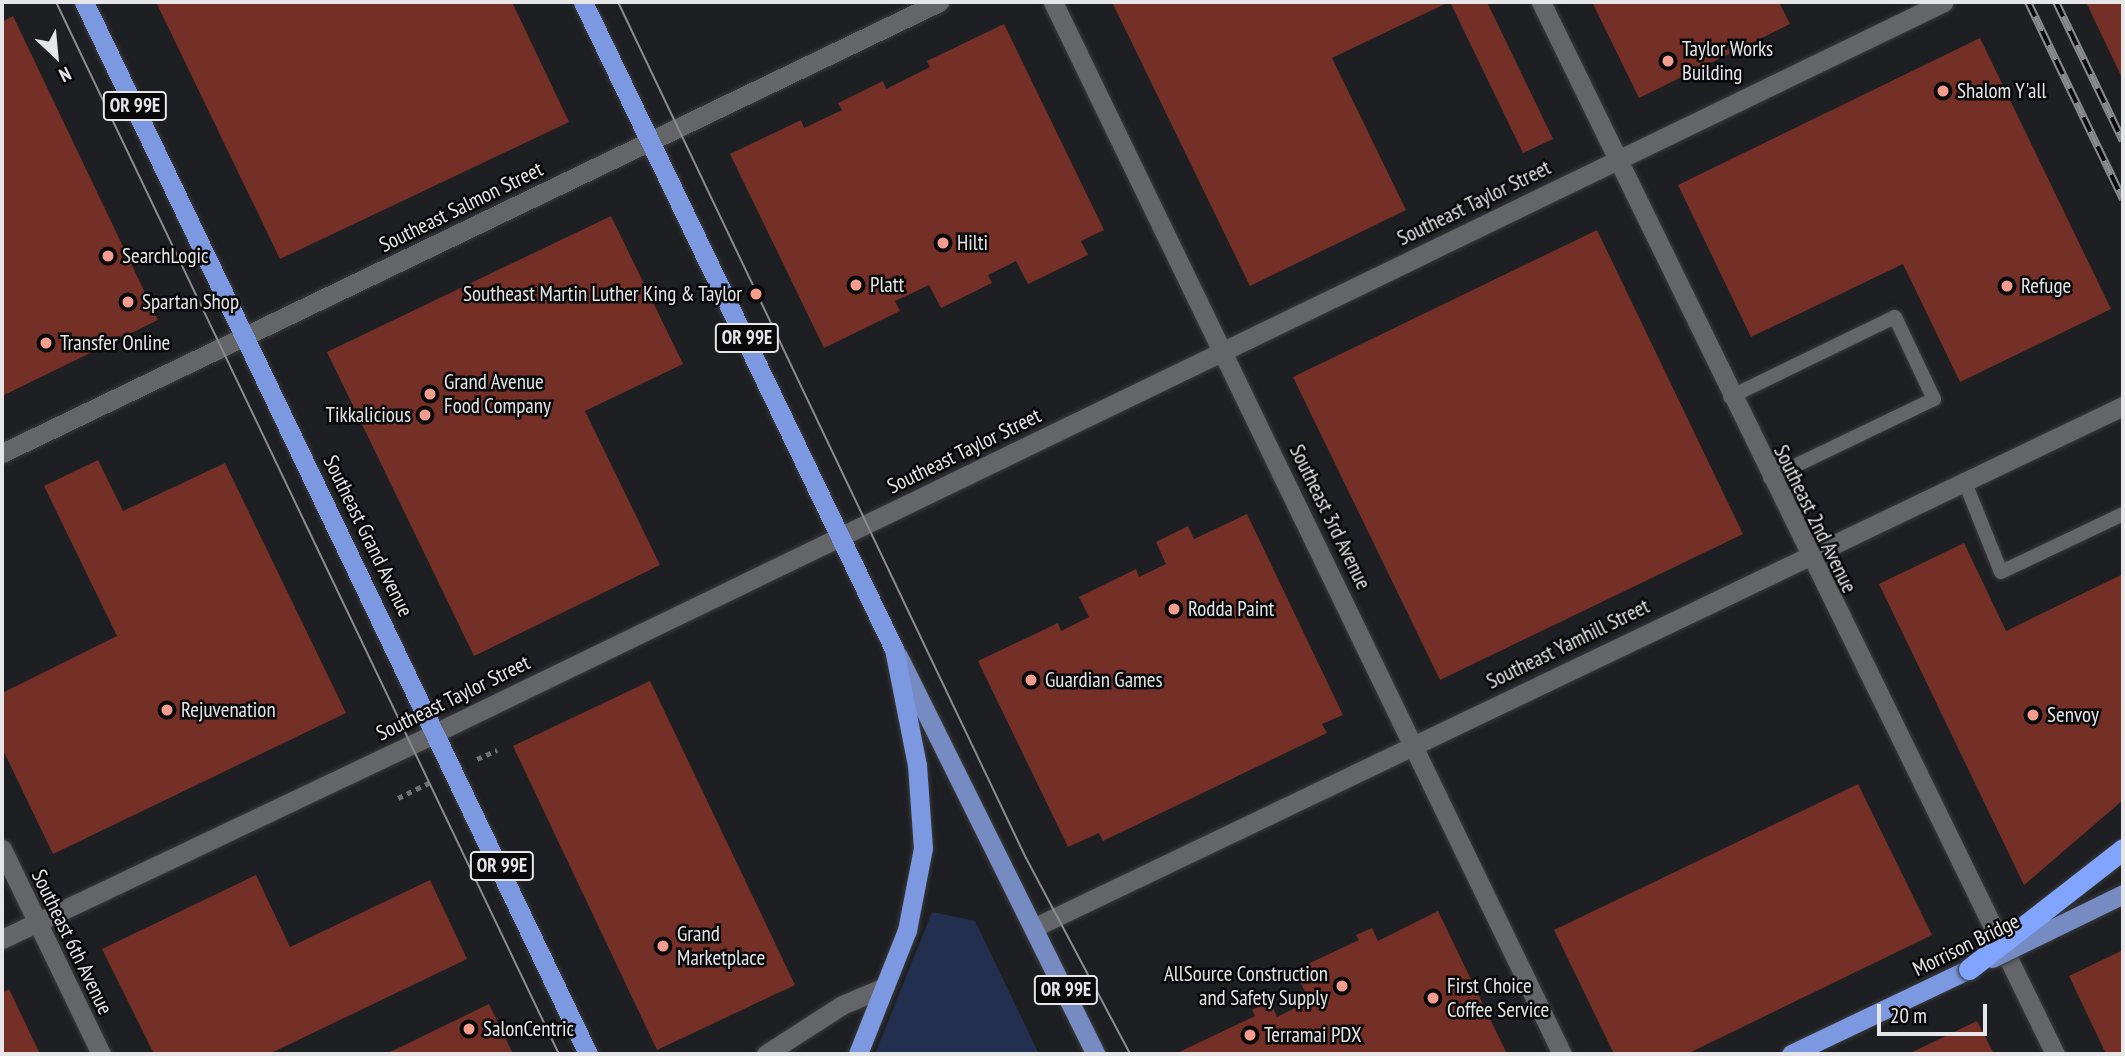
<!DOCTYPE html>
<style>
body{margin:0}
#map{position:relative;width:2125px;height:1056px;overflow:hidden;background:#1e1f22;font-family:"PT Sans Narrow",sans-serif}
div>[style]{position:absolute}
[style*='--x']{left:calc(var(--x)*1px);top:calc(var(--y)*1px);width:calc(var(--w)*1px);rotate:calc(var(--a)*1deg)}
.green>*{inset:0;background:#222f4f}
.building>*{inset:0;background:#742f27}
.path>*{height:4.5px;margin-top:-2.25px;transform-origin:0;background:repeating-linear-gradient(90deg,#717174 0 5px,transparent 0 10px)}
.roads{filter:drop-shadow(0 0 2px #393a3c) drop-shadow(0 0 2px #393a3c)}
.service>*{height:14px;margin:-7px;padding:0 7px;transform-origin:7px;border-radius:7px;background:#646568}
.minor>*{height:19px;margin:-9.5px;padding:0 9.5px;transform-origin:9.5px;border-radius:9.5px;background:#646568}
.tertiary>*{height:19px;margin:-9.5px;padding:0 9.5px;transform-origin:9.5px;border-radius:9.5px;background:#646568}
.primary>*{height:19px;margin:-9.5px;padding:0 9.5px;transform-origin:9.5px;border-radius:9.5px;background:#758bc2}
.trunk>*{height:19px;margin:-9.5px;padding:0 9.5px;transform-origin:9.5px;border-radius:9.5px;background:#7b98e0}
.tram>*{height:2px;margin:-1px;padding:0 1px;transform-origin:1px;border-radius:1px;background:#8a8b8d}
.rail>*{height:8px;margin-top:-4px;transform-origin:0;background:repeating-linear-gradient(90deg,#09090a 0 16px,#8a8b8d 0 32px);box-sizing:border-box;border-block:2px solid #8a8b8d}
.bridges{filter:drop-shadow(0 0 2px #393a3c) drop-shadow(0 0 2px #393a3c)}
.primary-bridge>*{height:19px;margin:-9.5px;padding:0 9.5px;transform-origin:9.5px;border-radius:9.5px;background:#758bc2}
.motorway-bridge>*{height:21px;margin:-10.5px;padding:0 10.5px;transform-origin:10.5px;border-radius:10.5px;background:#81a5fe}
.dots>*{width:19px;height:19px;translate:-50% -50%;box-sizing:border-box;border:4px solid #09090a;border-radius:50%}
span{translate:-50% -50%;white-space:nowrap;text-align:center;line-height:1.15;-webkit-text-stroke:5px #09090a;paint-order:stroke}
.shield-label span{padding:2px 5px;background:#09090a;border:2px solid;border-radius:5px;-webkit-text-stroke-width:0}
.shield-label{font-size:19px;color:#e6e6e8;font-weight:700}
.poi-label{font-size:21px;color:#e6e6e8}
.left{translate:0 -50%;text-align:left}
.right{translate:-100% -50%;text-align:right}
.street-label{font-size:21px;color:#e6e6e8}
.frame{position:absolute;inset:0;border:4px solid #e6e6e8;pointer-events:none}
.north{position:absolute;left:21px;top:21px;width:70px;height:70px;-webkit-text-stroke:5px #09090a;paint-order:stroke;rotate:154deg;font-size:19px;font-weight:700;line-height:28px;text-align:center;color:#e6e6e8}
.north::after{content:'';display:block;margin:auto;width:24px;height:32px;background:#e6e6e8;clip-path:polygon(50% 0,100% 100%,50% 72%,0 100%)}
.scale{position:absolute;left:1877px;top:1004px;width:110px;height:32px;box-sizing:border-box;border:4px solid #e6e6e8;border-top:0;padding-left:9px;font-size:21px;line-height:24px;white-space:nowrap;color:#e6e6e8;-webkit-text-stroke:5px #09090a;paint-order:stroke}
</style>
<div id="map">
<div class="green">
<i style="clip-path:polygon(932px 912px,975px 921px,1039px 1054px,875px 1054px)"></i>
</div>
<div class="building">
<i style="clip-path:polygon(156px 2px,512px 2px,569px 122px,280px 259px)"></i>
<i style="clip-path:polygon(1112px 2px,1449px 2px,1332px 58px,1406px 210px,1250px 286px)"></i>
<i style="clip-path:polygon(1450px 2px,1487px 2px,1553px 139px,1523px 153px)"></i>
<i style="clip-path:polygon(1592px 2px,1779px 2px,1790px 24px,1639px 98px)"></i>
<i style="clip-path:polygon(2086px 2px,2123px 2px,2123px 80px)"></i>
<i style="clip-path:polygon(13px 16px,158px 320px,2px 396px,2px 22px)"></i>
<i style="clip-path:polygon(1004px 24px,1104px 230px,1081px 241px,1088px 255px,1028px 284px,1016px 261px,988px 275px,992px 283px,941px 308px,929px 285px,895px 301px,900px 311px,824px 348px,730px 154px,801px 120px,804px 128px,842px 110px,838px 103px,883px 81px,886px 89px,930px 67px,927px 61px)"></i>
<i style="clip-path:polygon(1980px 38px,2111px 309px,1960px 382px,1903px 264px,1751px 337px,1678px 185px)"></i>
<i style="clip-path:polygon(611px 216px,683px 364px,585px 411px,660px 565px,474px 656px,327px 352px)"></i>
<i style="clip-path:polygon(1597px 230px,1743px 534px,1440px 680px,1293px 377px)"></i>
<i style="clip-path:polygon(98px 460px,123px 511px,225px 463px,346px 713px,53px 854px,2px 748px,2px 693px,117px 636px,44px 486px)"></i>
<i style="clip-path:polygon(1247px 514px,1343px 715px,1322px 724px,1327px 733px,1103px 841px,1099px 833px,1068px 847px,978px 661px,1058px 623px,1061px 631px,1089px 617px,1079px 597px,1136px 569px,1139px 577px,1166px 564px,1156px 542px,1188px 526px,1194px 539px)"></i>
<i style="clip-path:polygon(1964px 543px,2006px 631px,2123px 574px,2123px 800px,2024px 885px,1879px 584px)"></i>
<i style="clip-path:polygon(650px 681px,795px 985px,657px 1050px,513px 746px)"></i>
<i style="clip-path:polygon(1858px 784px,1932px 935px,1687px 1054px,1614px 1054px,1554px 930px)"></i>
<i style="clip-path:polygon(256px 875px,290px 947px,430px 880px,467px 959px,269px 1054px,154px 1054px,102px 949px)"></i>
<i style="clip-path:polygon(1438px 911px,1507px 1054px,1175px 1054px,1255px 1016px,1252px 1010px,1270px 1001px,1277px 1017px,1309px 1001px,1295px 970px,1359px 940px,1356px 935px,1372px 928px,1378px 941px)"></i>
<i style="clip-path:polygon(2123px 950px,2123px 1054px,2106px 1054px,2069px 976px)"></i>
<i style="clip-path:polygon(9px 989px,40px 1054px,2px 1054px,2px 993px)"></i>
<i style="clip-path:polygon(489px 1004px,513px 1054px,386px 1054px)"></i>
<i style="clip-path:polygon(1977px 1021px,1994px 1054px,1908px 1054px)"></i>
</div>
<div class="path">
<i style="--x:477;--y:759;--w:22;--a:-24"></i>
<i style="--x:398;--y:798;--w:34;--a:-26"></i>
</div>
<div class="roads">
<div class="service">
<i style="--x:1730;--y:397;--w:183;--a:-25.9"></i>
<i style="--x:1895;--y:317;--w:91;--a:64.6"></i>
<i style="--x:1934;--y:399;--w:182;--a:154.3"></i>
<i style="--x:1964;--y:480;--w:99;--a:68.1"></i>
<i style="--x:2001;--y:572;--w:135;--a:-25.4"></i>
</div>
<div class="minor">
<i style="--x:1053;--y:2;--w:1169;--a:64.18"></i>
<i style="--x:1541;--y:2;--w:1171;--a:63.96"></i>
<i style="--x:2;--y:453;--w:1040;--a:-25.7"></i>
<i style="--x:2;--y:849;--w:228;--a:64.2"></i>
<i style="--x:2;--y:939;--w:482;--a:-25.4"></i>
<i style="--x:766;--y:1054;--w:90;--a:-32.8"></i>
<i style="--x:842;--y:1005;--w:43;--a:-23"></i>
</div>
<div class="tertiary">
<i style="--x:437;--y:732;--w:1674;--a:-25.85"></i>
<i style="--x:1035;--y:927;--w:1206;--a:-25.59"></i>
</div>
<div class="primary">
<i style="--x:898;--y:656;--w:445;--a:63.6"></i>
</div>
<div class="trunk">
<i style="--x:84;--y:2;--w:1166;--a:64.4"></i>
<i style="--x:583;--y:2;--w:718;--a:64.33"></i>
<i style="--x:894;--y:649;--w:118;--a:78.8"></i>
<i style="--x:917;--y:765;--w:83;--a:85.9"></i>
<i style="--x:923;--y:848;--w:84;--a:101"></i>
<i style="--x:907;--y:930;--w:133;--a:111.6"></i>
<i style="--x:1791;--y:1054;--w:197;--a:-25.5"></i>
</div>
</div>
<div class="tram">
<i style="--x:56;--y:2;--w:1166;--a:64.45"></i>
<i style="--x:618;--y:2;--w:948;--a:64.52"></i>
<i style="--x:1026;--y:858;--w:222;--a:62"></i>
</div>
<div class="rail">
<i style="--x:2028;--y:2;--w:219;--a:64.3"></i>
<i style="--x:2056;--y:2;--w:154;--a:64.3"></i>
</div>
<div class="bridges">
<div class="primary-bridge">
<i style="--x:1992;--y:958;--w:146;--a:-26"></i>
</div>
<div class="motorway-bridge">
<i style="--x:1969;--y:969;--w:195;--a:-37.9"></i>
</div>
</div>
<div class="dots">
<i style="left:1668px;top:61px;background:#f59d8f"></i>
<i style="left:1943px;top:91px;background:#f59d8f"></i>
<i style="left:943px;top:243px;background:#f59d8f"></i>
<i style="left:108px;top:256px;background:#f59d8f"></i>
<i style="left:856px;top:285px;background:#f59d8f"></i>
<i style="left:2007px;top:286px;background:#f59d8f"></i>
<i style="left:756px;top:294px;background:#f59d8f"></i>
<i style="left:128px;top:302px;background:#f59d8f"></i>
<i style="left:46px;top:343px;background:#f59d8f"></i>
<i style="left:430px;top:394px;background:#f59d8f"></i>
<i style="left:425px;top:415px;background:#f59d8f"></i>
<i style="left:1174px;top:609px;background:#f59d8f"></i>
<i style="left:1031px;top:680px;background:#f59d8f"></i>
<i style="left:167px;top:710px;background:#f59d8f"></i>
<i style="left:2033px;top:715px;background:#f59d8f"></i>
<i style="left:663px;top:946px;background:#f59d8f"></i>
<i style="left:1342px;top:986px;background:#f59d8f"></i>
<i style="left:1433px;top:998px;background:#f59d8f"></i>
<i style="left:469px;top:1029px;background:#f59d8f"></i>
<i style="left:1250px;top:1035px;background:#f59d8f"></i>
</div>
<div class="shield-label">
<span style="left:135px;top:106px">OR 99E</span>
<span style="left:747px;top:338px">OR 99E</span>
<span style="left:502px;top:866px">OR 99E</span>
<span style="left:1066px;top:990px">OR 99E</span>
</div>
<div class="poi-label">
<span class="left" style="left:1682px;top:61px">Taylor Works<br>Building</span>
<span class="left" style="left:1957px;top:91px">Shalom Y'all</span>
<span class="left" style="left:957px;top:243px">Hilti</span>
<span class="left" style="left:122px;top:256px">SearchLogic</span>
<span class="left" style="left:870px;top:285px">Platt</span>
<span class="left" style="left:2021px;top:286px">Refuge</span>
<span class="right" style="left:742px;top:294px">Southeast Martin Luther King &amp; Taylor</span>
<span class="left" style="left:142px;top:302px">Spartan Shop</span>
<span class="left" style="left:60px;top:343px">Transfer Online</span>
<span class="left" style="left:444px;top:394px">Grand Avenue<br>Food Company</span>
<span class="right" style="left:411px;top:415px">Tikkalicious</span>
<span class="left" style="left:1188px;top:609px">Rodda Paint</span>
<span class="left" style="left:1045px;top:680px">Guardian Games</span>
<span class="left" style="left:181px;top:710px">Rejuvenation</span>
<span class="left" style="left:2047px;top:715px">Senvoy</span>
<span class="left" style="left:677px;top:946px">Grand<br>Marketplace</span>
<span class="right" style="left:1328px;top:986px">AllSource Construction<br>and Safety Supply</span>
<span class="left" style="left:1447px;top:998px">First Choice<br>Coffee Service</span>
<span class="left" style="left:483px;top:1029px">SalonCentric</span>
<span class="left" style="left:1264px;top:1035px">Terramai PDX</span>
</div>
<div class="street-label">
<span style="left:1474px;top:203px;rotate:-26deg">Southeast Taylor Street</span>
<span style="left:461px;top:207px;rotate:-26deg">Southeast Salmon Street</span>
<span style="left:964px;top:451px;rotate:-26deg">Southeast Taylor Street</span>
<span style="left:1330px;top:517px;rotate:64deg">Southeast 3rd Avenue</span>
<span style="left:1815px;top:519px;rotate:64deg">Southeast 2nd Avenue</span>
<span style="left:368px;top:536px;rotate:64deg">Southeast Grand Avenue</span>
<span style="left:1568px;top:644px;rotate:-26deg">Southeast Yamhill Street</span>
<span style="left:453px;top:698px;rotate:-26deg">Southeast Taylor Street</span>
<span style="left:72px;top:942px;rotate:64deg">Southeast 6th Avenue</span>
<span style="left:1966px;top:945px;rotate:-26deg">Morrison Bridge</span>
</div>
<div class="frame"></div>
<div class="north">N</div>
<div class="scale">20 m</div>
</div>
